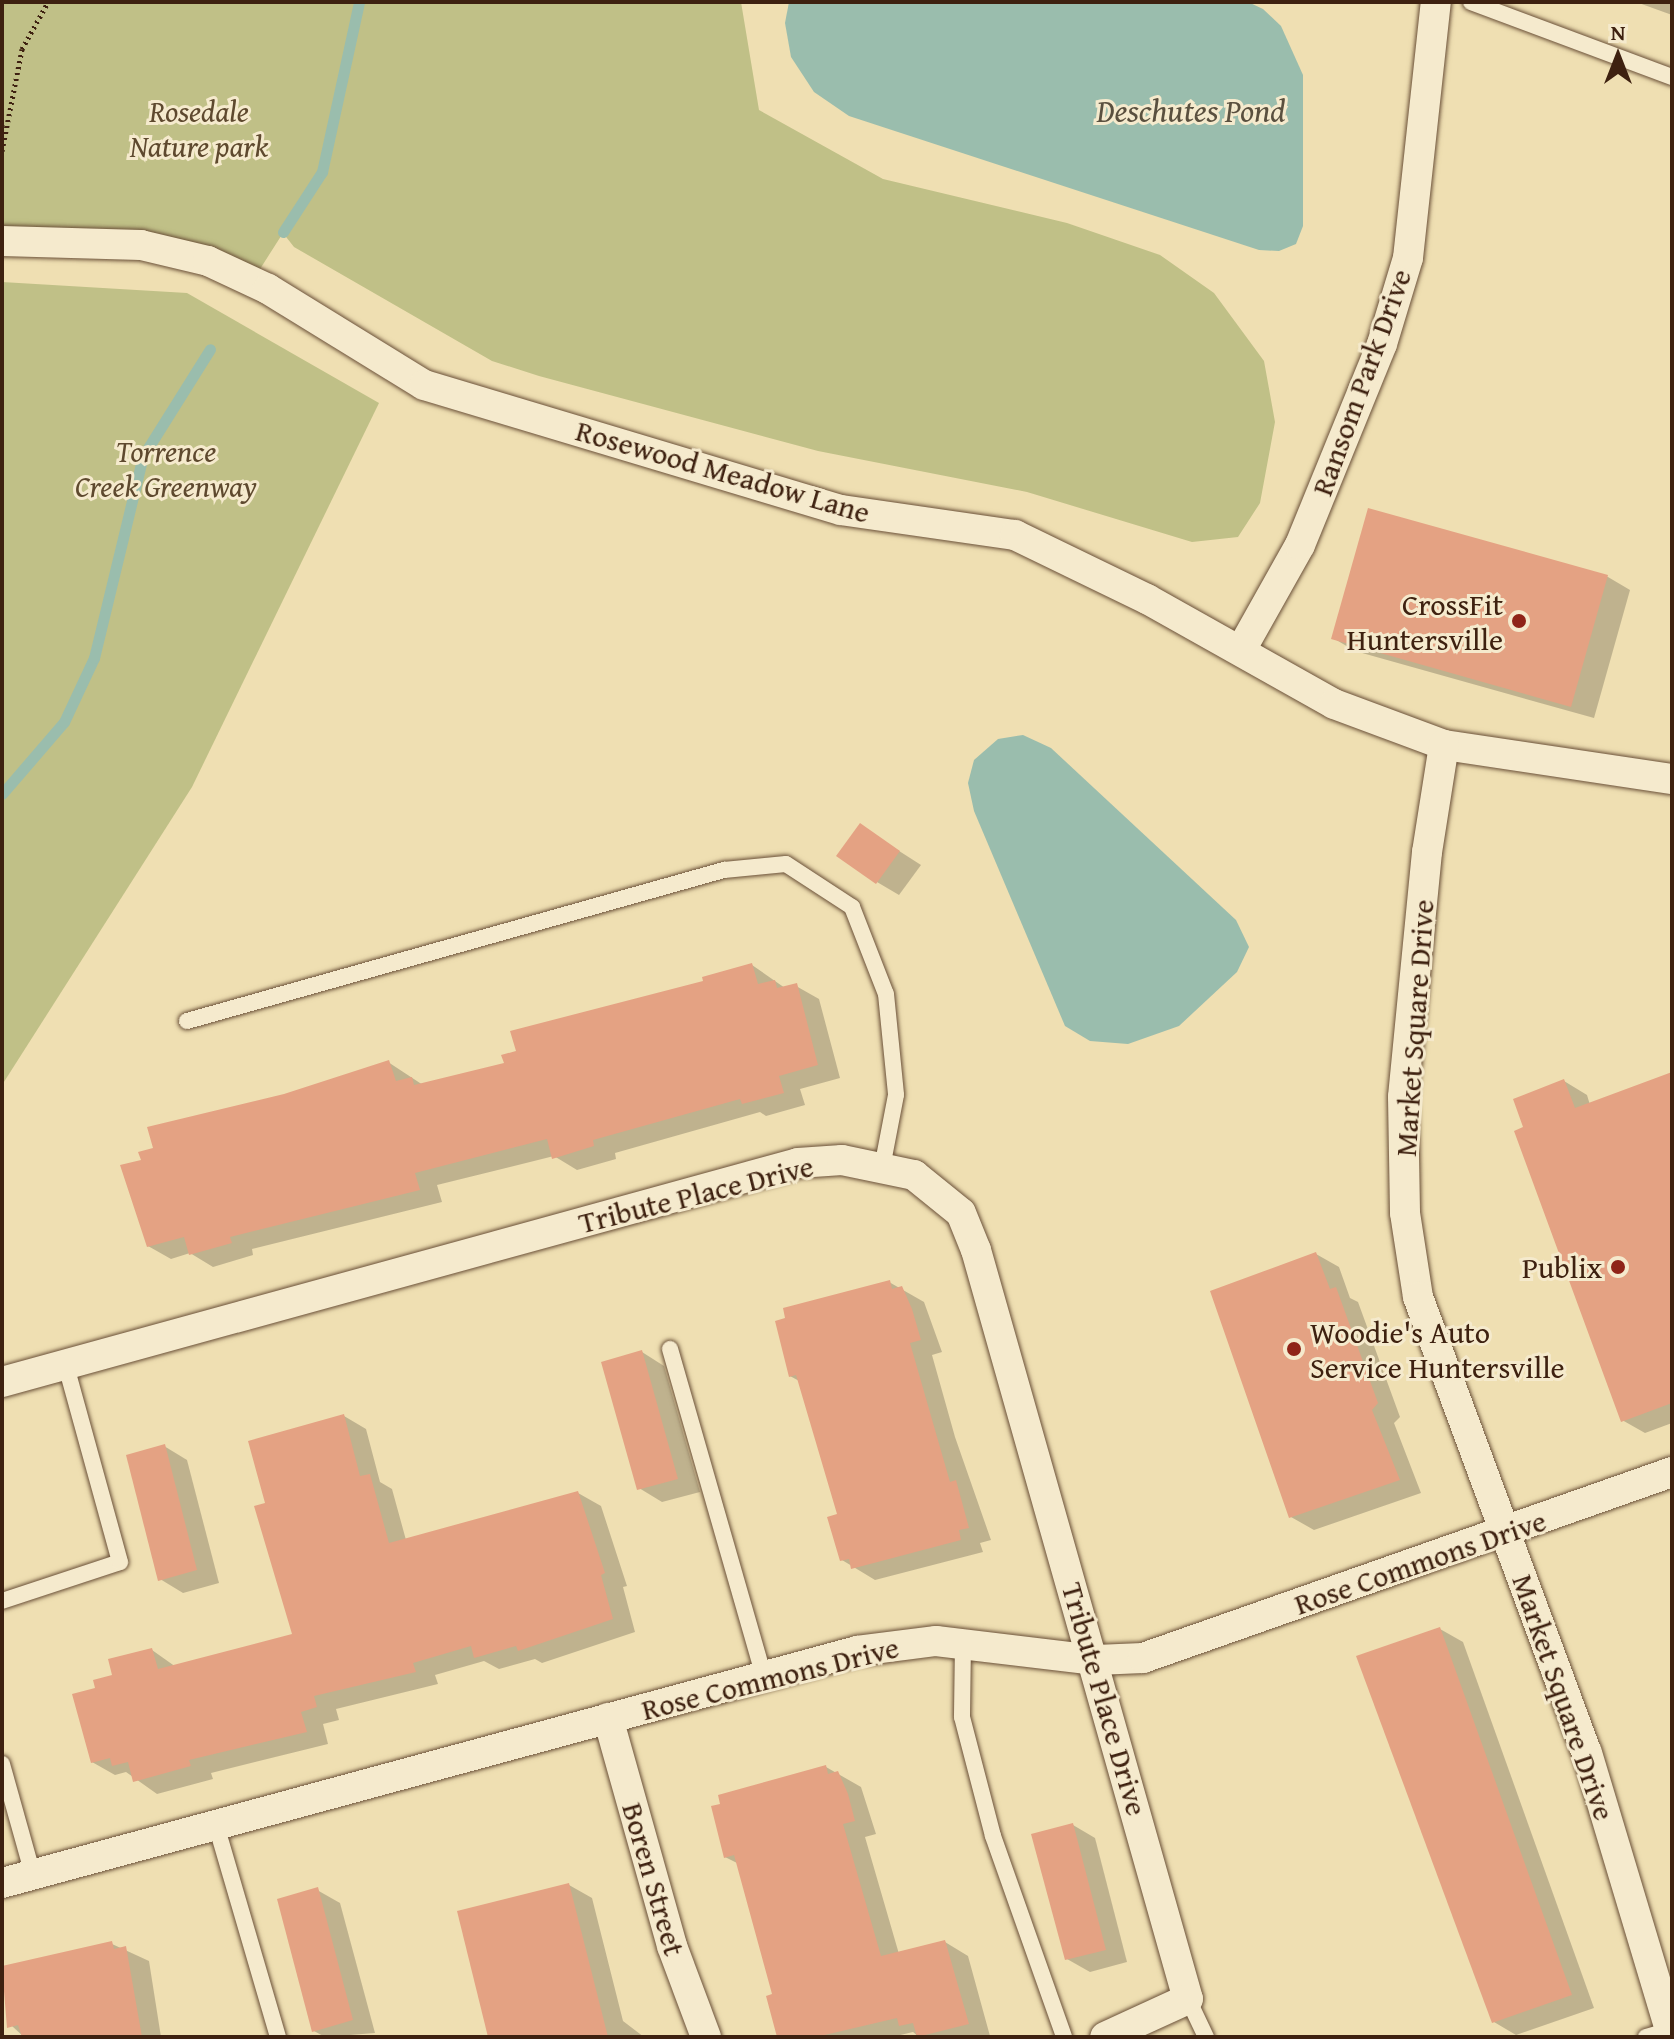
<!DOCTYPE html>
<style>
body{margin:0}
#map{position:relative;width:1674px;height:2039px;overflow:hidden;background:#efdfb2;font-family:"Gentium Book Plus",serif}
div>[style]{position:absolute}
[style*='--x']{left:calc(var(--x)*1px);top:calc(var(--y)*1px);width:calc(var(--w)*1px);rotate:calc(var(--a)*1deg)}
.green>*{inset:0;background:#c0c087}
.water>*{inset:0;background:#9abdad}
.shadow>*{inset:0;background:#0003}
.stream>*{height:11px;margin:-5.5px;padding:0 5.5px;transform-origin:5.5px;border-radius:5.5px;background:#9abdad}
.building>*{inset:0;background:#e4a283}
.path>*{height:5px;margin-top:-2.5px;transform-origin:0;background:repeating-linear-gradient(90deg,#3e2110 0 2px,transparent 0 6px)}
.roads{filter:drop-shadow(0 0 2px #6a5038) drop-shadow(0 0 2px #6a5038)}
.lane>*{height:16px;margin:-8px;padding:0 8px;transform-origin:8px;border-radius:8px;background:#f5eacd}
.street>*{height:30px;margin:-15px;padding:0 15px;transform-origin:15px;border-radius:15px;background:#f5eacd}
.dots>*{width:22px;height:22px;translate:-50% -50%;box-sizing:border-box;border:4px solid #f5eacd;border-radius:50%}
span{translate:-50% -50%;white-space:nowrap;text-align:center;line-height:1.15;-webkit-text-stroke:6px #f5eacd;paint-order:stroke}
.park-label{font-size:30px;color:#5e492e;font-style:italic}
.street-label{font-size:30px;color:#3e2110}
.poi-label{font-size:30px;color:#3e2110}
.right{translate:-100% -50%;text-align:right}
.left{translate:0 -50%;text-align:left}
.water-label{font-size:32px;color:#5a503f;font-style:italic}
.frame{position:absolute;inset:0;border:4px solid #3e2110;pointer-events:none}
.north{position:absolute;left:1578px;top:16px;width:80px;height:80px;-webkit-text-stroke:6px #f5eacd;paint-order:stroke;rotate:0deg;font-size:22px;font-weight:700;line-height:32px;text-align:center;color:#3e2110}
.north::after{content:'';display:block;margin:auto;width:28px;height:36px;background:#3e2110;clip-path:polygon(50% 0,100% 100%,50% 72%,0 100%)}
</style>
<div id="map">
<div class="green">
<i style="clip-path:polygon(2px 2px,741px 2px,759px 110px,883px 179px,1067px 223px,1160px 255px,1214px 293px,1264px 361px,1275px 422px,1260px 503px,1238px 537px,1192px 542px,1027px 492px,818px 451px,539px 376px,492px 361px,294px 247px,283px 233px,253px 280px,208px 261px,2px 241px)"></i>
<i style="clip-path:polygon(2px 282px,187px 293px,379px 403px,192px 787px,2px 1085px)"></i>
</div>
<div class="water">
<i style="clip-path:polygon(789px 2px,1248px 2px,1263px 9px,1281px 26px,1303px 75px,1303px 226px,1296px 244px,1279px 251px,1259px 250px,849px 116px,814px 92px,791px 57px,785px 23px)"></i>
<i style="clip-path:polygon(1023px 735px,1051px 748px,1236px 920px,1249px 947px,1237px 972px,1179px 1026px,1128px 1044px,1090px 1041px,1065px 1026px,974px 811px,968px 783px,974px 760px,998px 739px)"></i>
</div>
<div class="shadow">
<i style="clip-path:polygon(1636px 2px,1672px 2px,1672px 15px)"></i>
<i style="clip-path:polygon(1369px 510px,1608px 577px,1630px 590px,1594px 718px,1355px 651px,1333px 638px)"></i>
<i style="clip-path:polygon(860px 826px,921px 865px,899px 895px,877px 882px)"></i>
<i style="clip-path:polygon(752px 965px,785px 988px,796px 986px,819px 999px,840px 1078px,800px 1089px,805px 1105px,766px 1116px,760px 1112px,615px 1153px,616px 1159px,577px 1170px,554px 1156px,437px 1185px,442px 1202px,252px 1249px,253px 1255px,213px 1267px,190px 1253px,171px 1259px,148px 1246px,144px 1161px,285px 1096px,388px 1062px,423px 1085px,507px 1065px)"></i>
<i style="clip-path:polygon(1672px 1074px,1672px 1423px,1645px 1433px,1622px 1420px,1525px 1128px,1564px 1081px,1587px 1095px,1590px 1105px)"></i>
<i style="clip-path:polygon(1316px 1254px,1339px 1267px,1350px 1298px,1358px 1302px,1400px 1417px,1394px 1423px,1421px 1493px,1314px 1530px,1291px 1517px)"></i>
<i style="clip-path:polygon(889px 1282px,924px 1302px,942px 1352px,932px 1355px,955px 1437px,991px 1540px,980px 1543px,983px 1552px,875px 1580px,842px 1560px,839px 1515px,801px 1382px,790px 1376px)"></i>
<i style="clip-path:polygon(642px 1352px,664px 1366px,700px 1492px,662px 1502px,639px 1488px)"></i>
<i style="clip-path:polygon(344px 1416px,366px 1429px,380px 1482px,392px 1489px,406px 1540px,578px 1493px,601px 1506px,627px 1586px,623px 1587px,635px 1632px,542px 1663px,535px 1659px,499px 1669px,484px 1661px,435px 1675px,438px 1684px,336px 1709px,339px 1720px,323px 1724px,328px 1744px,211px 1773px,213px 1779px,157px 1794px,126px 1772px,115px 1775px,92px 1762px,98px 1690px,152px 1650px,176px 1667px,295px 1636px,267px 1504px)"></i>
<i style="clip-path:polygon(164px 1446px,187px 1460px,219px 1583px,183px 1593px,160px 1579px)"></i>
<i style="clip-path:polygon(1440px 1629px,1463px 1642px,1594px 2008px,1516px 2035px,1494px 2022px)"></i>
<i style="clip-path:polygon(826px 1767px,861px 1787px,876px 1834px,865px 1837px,899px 1954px,945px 1942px,968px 1956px,990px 2036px,919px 2037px,913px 2032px,892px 2037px,779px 2037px,775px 1996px,739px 1864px,725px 1857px)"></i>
<i style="clip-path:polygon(1073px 1825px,1095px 1838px,1127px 1962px,1090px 1972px,1067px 1959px)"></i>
<i style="clip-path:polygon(569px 1885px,592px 1898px,623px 2021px,644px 2037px,491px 2037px)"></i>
<i style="clip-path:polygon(317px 1890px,340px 1903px,375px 2033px,325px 2037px,314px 2031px)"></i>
<i style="clip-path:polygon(112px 1944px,149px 1961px,161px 2037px,24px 2037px,12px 2026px,2px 1979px)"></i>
</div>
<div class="stream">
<i style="--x:283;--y:232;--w:72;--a:-57"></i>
<i style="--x:322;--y:172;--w:174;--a:-77.7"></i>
<i style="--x:2;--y:794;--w:95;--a:-49.3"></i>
<i style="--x:64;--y:722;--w:71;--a:-64.9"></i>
<i style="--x:94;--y:658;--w:208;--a:-76.4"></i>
<i style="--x:143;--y:456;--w:126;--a:-57.9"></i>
</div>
<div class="building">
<i style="clip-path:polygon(1368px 508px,1608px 575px,1571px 707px,1331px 639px)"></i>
<i style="clip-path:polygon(860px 823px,900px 851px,876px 884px,836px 856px)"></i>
<i style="clip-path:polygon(752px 963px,758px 984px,775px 980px,777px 988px,797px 983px,818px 1065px,779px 1076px,784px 1093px,742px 1104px,740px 1099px,593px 1140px,594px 1146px,552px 1159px,547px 1139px,415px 1173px,420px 1190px,230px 1237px,232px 1243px,189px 1255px,184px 1237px,147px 1247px,120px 1165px,141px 1160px,138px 1152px,153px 1148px,147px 1127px,284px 1094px,389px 1060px,396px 1081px,412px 1077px,414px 1085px,504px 1063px,501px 1055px,516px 1051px,510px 1031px,703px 981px,702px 977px)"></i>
<i style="clip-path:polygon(1672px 1072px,1672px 1403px,1621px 1422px,1514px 1131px,1523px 1127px,1513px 1099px,1564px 1079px,1575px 1108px)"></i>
<i style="clip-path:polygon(1316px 1252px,1330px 1289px,1336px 1287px,1378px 1403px,1372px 1410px,1400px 1480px,1289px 1518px,1210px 1291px)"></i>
<i style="clip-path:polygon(890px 1280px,892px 1289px,902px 1286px,912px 1309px,921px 1340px,910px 1343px,950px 1482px,956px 1480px,969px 1528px,959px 1530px,961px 1540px,851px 1569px,849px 1559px,840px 1561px,827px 1517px,837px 1514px,796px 1375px,789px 1377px,775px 1321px,785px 1318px,783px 1308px)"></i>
<i style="clip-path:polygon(642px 1350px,678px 1479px,637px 1490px,601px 1362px)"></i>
<i style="clip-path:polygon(344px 1414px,360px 1476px,370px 1474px,389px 1543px,578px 1491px,605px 1573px,601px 1575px,613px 1619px,518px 1651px,516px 1646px,474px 1658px,471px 1646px,413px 1663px,416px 1672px,314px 1696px,317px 1707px,301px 1712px,307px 1732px,189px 1760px,191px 1766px,133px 1782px,128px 1762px,112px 1766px,110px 1758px,91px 1763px,72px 1694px,95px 1688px,93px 1680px,112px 1675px,108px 1659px,152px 1648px,158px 1669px,292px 1634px,254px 1506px,265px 1503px,248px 1441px)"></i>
<i style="clip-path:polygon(165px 1444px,197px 1570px,158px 1581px,126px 1455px)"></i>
<i style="clip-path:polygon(1440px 1627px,1572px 1995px,1492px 2023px,1356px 1656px)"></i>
<i style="clip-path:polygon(826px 1765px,828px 1774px,838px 1771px,848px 1794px,855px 1821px,843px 1824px,881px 1956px,945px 1940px,969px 2024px,917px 2037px,913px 2023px,899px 2026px,897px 2018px,816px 2037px,777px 2037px,766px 1996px,772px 1994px,734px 1855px,724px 1858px,711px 1806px,720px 1804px,718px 1795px)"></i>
<i style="clip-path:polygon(1073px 1823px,1106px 1950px,1065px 1960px,1031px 1834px)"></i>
<i style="clip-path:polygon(569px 1883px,608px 2037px,488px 2037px,457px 1911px)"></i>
<i style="clip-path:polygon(318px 1887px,353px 2020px,312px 2032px,277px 1899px)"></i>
<i style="clip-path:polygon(112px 1941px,114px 1949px,126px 1946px,142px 2037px,22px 2037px,18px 2025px,7px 2028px,2px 1966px)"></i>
</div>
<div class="path">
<i style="--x:2;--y:151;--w:104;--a:-78.9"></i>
<i style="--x:22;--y:49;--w:54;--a:-61"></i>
</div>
<div class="roads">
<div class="lane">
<i style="--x:1471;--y:2;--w:215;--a:20.5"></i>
<i style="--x:187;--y:1021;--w:558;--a:-15.71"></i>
<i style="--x:724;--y:870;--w:62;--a:-5.5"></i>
<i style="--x:786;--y:864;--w:79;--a:33.1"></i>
<i style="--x:852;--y:907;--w:93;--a:68.7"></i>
<i style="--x:886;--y:994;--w:101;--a:84.3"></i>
<i style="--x:896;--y:1095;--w:74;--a:100.9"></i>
<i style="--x:670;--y:1349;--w:340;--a:74"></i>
<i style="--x:2;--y:1601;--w:124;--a:-18.3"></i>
<i style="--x:120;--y:1562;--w:206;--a:-105.4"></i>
<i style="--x:963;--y:1643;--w:74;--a:90.8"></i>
<i style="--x:962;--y:1717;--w:123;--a:75.4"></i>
<i style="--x:993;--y:1836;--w:213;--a:70.5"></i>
<i style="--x:2;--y:1764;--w:115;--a:74.4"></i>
<i style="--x:216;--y:1825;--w:221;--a:73.7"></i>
<i style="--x:1188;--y:1999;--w:42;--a:64.7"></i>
<i style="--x:1646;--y:2037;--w:25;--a:-16"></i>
</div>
<div class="street">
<i style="--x:2;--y:241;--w:139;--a:1.6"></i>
<i style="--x:141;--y:245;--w:69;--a:13.4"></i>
<i style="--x:208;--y:261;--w:66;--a:25"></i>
<i style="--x:268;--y:289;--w:183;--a:31.6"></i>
<i style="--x:424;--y:385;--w:435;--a:16.7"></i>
<i style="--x:841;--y:510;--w:176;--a:8.2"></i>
<i style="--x:1015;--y:535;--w:147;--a:25.9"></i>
<i style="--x:1147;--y:599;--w:214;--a:29.3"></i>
<i style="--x:1334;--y:704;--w:117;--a:20.4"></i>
<i style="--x:1444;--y:745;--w:231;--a:8.5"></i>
<i style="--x:1241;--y:650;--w:120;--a:-60.7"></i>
<i style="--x:1300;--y:545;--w:217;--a:-67.8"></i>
<i style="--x:1382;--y:344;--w:90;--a:-73.2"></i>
<i style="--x:1408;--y:258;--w:258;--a:-83.8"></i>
<i style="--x:1444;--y:745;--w:108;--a:99"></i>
<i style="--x:1427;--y:852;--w:246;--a:95.6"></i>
<i style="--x:1403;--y:1097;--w:116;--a:89"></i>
<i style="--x:1405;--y:1213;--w:85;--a:81.2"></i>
<i style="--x:1418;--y:1297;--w:486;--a:69.7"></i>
<i style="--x:1587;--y:1753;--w:296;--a:73.3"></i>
<i style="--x:2;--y:1382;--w:826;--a:-15.38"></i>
<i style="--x:798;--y:1163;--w:44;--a:-3.9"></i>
<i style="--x:842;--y:1160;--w:74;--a:11.8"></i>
<i style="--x:914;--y:1175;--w:60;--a:39"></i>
<i style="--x:961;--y:1213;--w:40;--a:68"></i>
<i style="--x:976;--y:1250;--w:778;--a:74.2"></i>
<i style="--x:1188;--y:1999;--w:91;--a:155.4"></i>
<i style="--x:608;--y:1718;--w:237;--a:74.3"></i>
<i style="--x:672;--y:1946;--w:97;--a:69.5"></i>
<i style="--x:2;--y:1883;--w:886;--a:-15.18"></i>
<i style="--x:857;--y:1651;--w:80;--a:-7.2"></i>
<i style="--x:936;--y:1641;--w:161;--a:6.8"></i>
<i style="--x:1096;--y:1660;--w:47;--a:-2.4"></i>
<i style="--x:1143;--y:1658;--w:561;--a:-19.37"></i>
</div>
</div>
<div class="dots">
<i style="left:1519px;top:621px;background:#8f2418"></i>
<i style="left:1618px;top:1267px;background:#8f2418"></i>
<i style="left:1294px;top:1349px;background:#8f2418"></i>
</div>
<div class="park-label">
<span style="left:199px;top:128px">Rosedale<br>Nature park</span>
<span style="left:166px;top:468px">Torrence<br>Creek Greenway</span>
</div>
<div class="street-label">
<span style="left:1361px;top:382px;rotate:-70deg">Ransom Park Drive</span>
<span style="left:723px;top:471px;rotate:16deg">Rosewood Meadow Lane</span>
<span style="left:1414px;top:1028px;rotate:-86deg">Market Square Drive</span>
<span style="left:696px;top:1194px;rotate:-14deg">Tribute Place Drive</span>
<span style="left:1420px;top:1562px;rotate:-19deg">Rose Commons Drive</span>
<span style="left:770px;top:1678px;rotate:-14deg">Rose Commons Drive</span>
<span style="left:1564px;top:1697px;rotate:71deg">Market Square Drive</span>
<span style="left:1105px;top:1699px;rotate:74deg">Tribute Place Drive</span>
<span style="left:654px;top:1879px;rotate:74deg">Boren Street</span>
</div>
<div class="poi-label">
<span class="right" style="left:1503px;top:621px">CrossFit<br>Huntersville</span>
<span class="right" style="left:1602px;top:1267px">Publix</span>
<span class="left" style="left:1310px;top:1349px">Woodie's Auto<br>Service Huntersville</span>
</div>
<div class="water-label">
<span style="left:1191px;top:111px">Deschutes Pond</span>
</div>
<div class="frame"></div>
<div class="north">N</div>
</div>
